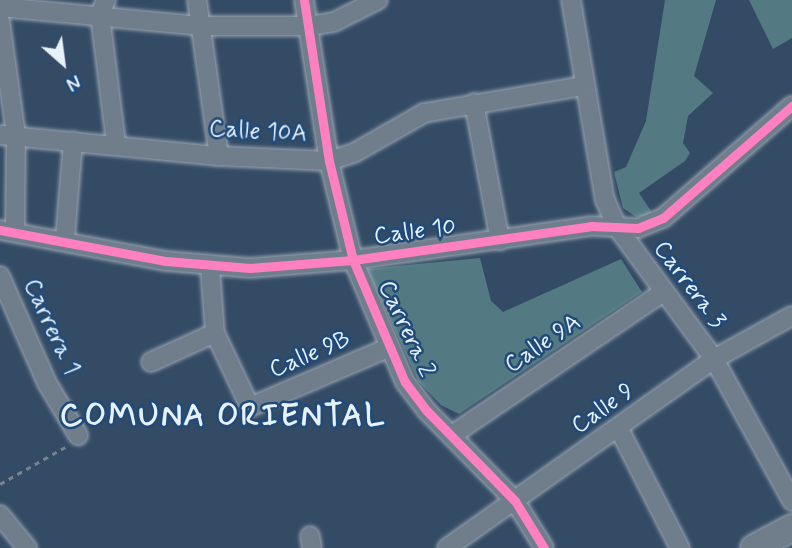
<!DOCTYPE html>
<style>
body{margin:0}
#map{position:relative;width:792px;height:548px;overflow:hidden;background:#344b65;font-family:Mynerve,sans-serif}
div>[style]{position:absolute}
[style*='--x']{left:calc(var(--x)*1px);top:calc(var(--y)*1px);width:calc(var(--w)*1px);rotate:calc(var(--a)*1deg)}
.green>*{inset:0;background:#537a83}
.path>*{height:2.5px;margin-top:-1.25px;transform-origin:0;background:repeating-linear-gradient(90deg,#778390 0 5px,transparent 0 10px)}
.roads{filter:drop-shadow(0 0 2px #9aa6b3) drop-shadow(0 0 2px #9aa6b3)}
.street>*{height:18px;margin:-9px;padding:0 9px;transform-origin:9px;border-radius:9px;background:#707e8c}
.secondary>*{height:26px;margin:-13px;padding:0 13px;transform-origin:13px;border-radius:13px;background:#707e8c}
.cycleway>*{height:9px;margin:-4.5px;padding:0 4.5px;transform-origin:4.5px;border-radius:4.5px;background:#ff80c0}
span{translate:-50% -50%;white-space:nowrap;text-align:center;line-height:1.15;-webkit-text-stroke:5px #1f4a7a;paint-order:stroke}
.street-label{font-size:24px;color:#e8f1f8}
.district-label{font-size:32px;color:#e8f1f8;font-weight:700;letter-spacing:2px}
.north{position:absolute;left:28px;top:28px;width:70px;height:70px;-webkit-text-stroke:5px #1f4a7a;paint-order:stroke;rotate:152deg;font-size:19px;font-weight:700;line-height:28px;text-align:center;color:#e8f1f8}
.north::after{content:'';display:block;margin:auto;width:24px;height:32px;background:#e8f1f8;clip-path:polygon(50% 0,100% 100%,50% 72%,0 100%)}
</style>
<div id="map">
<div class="green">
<i style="clip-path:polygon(665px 0,716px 0,694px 76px,713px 93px,688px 116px,683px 143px,690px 153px,685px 161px,639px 193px,653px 214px,636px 217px,623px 208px,614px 172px,626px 167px,646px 121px)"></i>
<i style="clip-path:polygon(749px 0,792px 0,792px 38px,773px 49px)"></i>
<i style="clip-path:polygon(480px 258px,491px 301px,503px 312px,621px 259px,642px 292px,459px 414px,441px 405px,418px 381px,367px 269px)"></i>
</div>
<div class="path">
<i style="--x:0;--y:484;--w:77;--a:-29.6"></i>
</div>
<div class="roads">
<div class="street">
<i style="--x:106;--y:0;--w:16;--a:112"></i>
<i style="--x:100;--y:15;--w:130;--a:82.9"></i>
<i style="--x:197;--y:0;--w:158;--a:82"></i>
<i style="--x:304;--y:0;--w:163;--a:81.2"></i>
<i style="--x:329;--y:161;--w:102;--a:76.4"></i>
<i style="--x:353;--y:260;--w:95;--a:67"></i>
<i style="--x:390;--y:347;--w:38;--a:67"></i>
<i style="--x:405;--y:382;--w:35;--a:53"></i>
<i style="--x:426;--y:410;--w:127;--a:45.6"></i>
<i style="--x:515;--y:501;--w:55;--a:58.3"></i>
<i style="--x:571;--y:0;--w:203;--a:80.4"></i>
<i style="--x:605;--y:200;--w:30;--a:66"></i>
<i style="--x:617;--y:227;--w:164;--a:53.7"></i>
<i style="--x:714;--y:359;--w:162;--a:61.2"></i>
<i style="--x:0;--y:7;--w:203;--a:5.4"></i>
<i style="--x:202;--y:26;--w:107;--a:0"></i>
<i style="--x:309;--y:26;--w:25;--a:-9"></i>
<i style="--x:334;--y:22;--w:49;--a:-26.6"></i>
<i style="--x:0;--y:21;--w:115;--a:82"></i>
<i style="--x:16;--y:135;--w:97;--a:90.6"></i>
<i style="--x:474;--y:103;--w:140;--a:79.3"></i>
<i style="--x:0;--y:135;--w:220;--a:5.5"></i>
<i style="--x:219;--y:156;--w:110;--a:2.6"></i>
<i style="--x:329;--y:161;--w:26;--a:-18"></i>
<i style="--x:354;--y:153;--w:81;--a:-29.7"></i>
<i style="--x:424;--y:113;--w:162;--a:-9.6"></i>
<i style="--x:0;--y:230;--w:169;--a:10.6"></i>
<i style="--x:166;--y:261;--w:84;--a:4.8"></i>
<i style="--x:250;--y:268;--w:103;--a:-4.4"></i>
<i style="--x:353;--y:260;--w:240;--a:-8.1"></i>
<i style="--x:591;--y:226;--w:47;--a:2.4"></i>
<i style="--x:638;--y:228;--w:27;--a:-22"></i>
<i style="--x:663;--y:218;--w:171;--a:-41"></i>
<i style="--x:65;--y:239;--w:98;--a:-85.3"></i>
<i style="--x:210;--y:267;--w:66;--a:85.7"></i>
<i style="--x:215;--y:333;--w:82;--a:64.7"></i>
<i style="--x:250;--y:407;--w:152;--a:-23.2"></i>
<i style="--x:0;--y:276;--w:117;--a:66.3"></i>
<i style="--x:47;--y:383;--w:61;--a:59.2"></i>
<i style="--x:151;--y:362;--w:70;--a:-24.4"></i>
<i style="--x:619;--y:429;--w:134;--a:62.9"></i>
<i style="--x:452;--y:435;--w:254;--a:-34.1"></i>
<i style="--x:0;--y:515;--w:43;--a:50.7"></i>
<i style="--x:310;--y:536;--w:12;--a:81"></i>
<i style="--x:447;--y:548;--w:327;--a:-35.3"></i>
<i style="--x:714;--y:359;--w:89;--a:-28.9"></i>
</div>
<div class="secondary">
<i style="--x:754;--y:548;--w:43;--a:-27.8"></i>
</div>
</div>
<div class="cycleway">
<i style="--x:304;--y:0;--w:163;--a:81.2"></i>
<i style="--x:329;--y:161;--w:102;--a:76.4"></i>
<i style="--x:353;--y:260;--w:95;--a:67"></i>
<i style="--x:390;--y:347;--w:38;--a:67"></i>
<i style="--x:405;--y:382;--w:35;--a:53"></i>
<i style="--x:426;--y:410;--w:127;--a:45.6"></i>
<i style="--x:515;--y:501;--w:55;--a:58.3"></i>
<i style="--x:0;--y:230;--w:169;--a:10.6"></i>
<i style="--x:166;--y:261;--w:84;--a:4.8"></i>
<i style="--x:250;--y:268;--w:103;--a:-4.4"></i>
<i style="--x:353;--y:260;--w:240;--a:-8.1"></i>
<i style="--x:591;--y:226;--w:47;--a:2.4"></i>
<i style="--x:638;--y:228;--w:27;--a:-22"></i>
<i style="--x:663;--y:218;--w:171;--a:-41"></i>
</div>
<div class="street-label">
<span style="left:258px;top:132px;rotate:3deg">Calle 10A</span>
<span style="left:415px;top:232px;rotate:-7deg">Calle 10</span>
<span style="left:689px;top:285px;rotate:53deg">Carrera 3</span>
<span style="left:51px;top:327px;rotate:65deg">Carrera 1</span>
<span style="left:406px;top:329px;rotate:65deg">Carrera 2</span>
<span style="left:543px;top:344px;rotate:-34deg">Calle 9A</span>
<span style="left:310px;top:355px;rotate:-23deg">Calle 9B</span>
<span style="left:603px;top:409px;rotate:-35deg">Calle 9</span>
</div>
<div class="district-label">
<span style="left:223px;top:416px">COMUNA ORIENTAL</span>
</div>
<div class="north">N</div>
</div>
